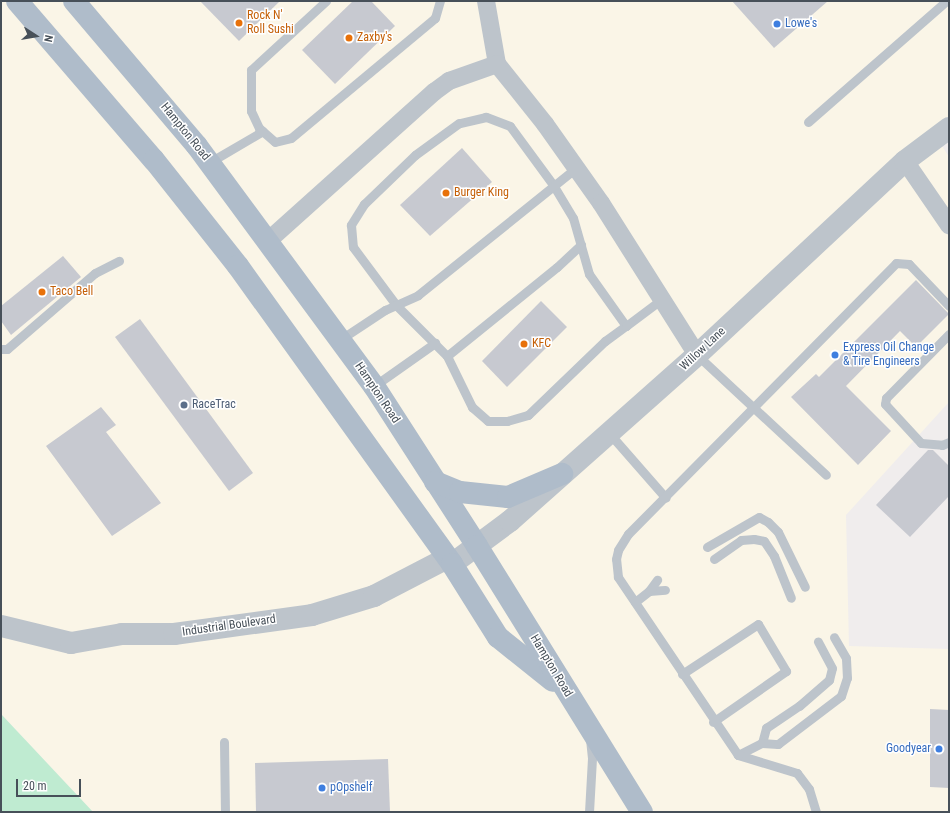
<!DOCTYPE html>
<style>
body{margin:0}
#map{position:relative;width:950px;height:813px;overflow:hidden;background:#f0eded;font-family:"Roboto Condensed",sans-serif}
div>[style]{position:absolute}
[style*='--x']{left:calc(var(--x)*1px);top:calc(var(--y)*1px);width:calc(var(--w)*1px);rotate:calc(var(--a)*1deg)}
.commercial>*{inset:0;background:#faf5e7}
.green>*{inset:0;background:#bfebd1}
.building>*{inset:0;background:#c7c9d0}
.service>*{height:9px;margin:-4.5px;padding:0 4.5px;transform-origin:4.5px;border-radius:4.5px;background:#bdc4cb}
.minor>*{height:18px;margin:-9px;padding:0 9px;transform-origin:9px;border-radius:9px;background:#bdc4cb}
.tertiary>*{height:22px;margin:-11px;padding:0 11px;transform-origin:11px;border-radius:11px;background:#bdc4cb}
.primary>*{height:22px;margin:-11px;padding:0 11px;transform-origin:11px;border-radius:11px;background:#afbcca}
.dots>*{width:11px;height:11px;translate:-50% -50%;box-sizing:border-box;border:2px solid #fff;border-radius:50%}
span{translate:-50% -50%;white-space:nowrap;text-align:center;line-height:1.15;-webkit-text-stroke:3px #fff;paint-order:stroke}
.food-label{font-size:12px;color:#c56008}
.left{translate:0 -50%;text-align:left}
.shop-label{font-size:12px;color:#366cbe}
.right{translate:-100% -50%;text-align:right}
.street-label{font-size:12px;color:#475059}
.service-label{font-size:12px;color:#4e5e75}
.frame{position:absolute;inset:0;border:2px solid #475059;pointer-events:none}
.north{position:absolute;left:16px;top:16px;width:40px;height:40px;-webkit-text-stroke:3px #fff;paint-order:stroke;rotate:102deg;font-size:11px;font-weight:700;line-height:16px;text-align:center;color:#475059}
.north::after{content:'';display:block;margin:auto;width:14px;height:18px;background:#475059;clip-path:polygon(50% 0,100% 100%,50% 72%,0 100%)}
.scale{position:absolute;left:16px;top:779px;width:65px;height:18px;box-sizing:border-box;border:2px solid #475059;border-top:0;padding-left:5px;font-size:12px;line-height:14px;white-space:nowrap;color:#475059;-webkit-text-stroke:3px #fff;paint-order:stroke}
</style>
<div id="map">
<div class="commercial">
<i style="clip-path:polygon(1px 1px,949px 1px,949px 134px,939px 141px,949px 157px,949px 402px,846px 515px,849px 646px,949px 649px,949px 812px,93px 812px,1px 714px)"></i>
</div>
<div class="green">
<i style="clip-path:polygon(1px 714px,93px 812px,1px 812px)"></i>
</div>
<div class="building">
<i style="clip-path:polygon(200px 1px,280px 1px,239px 41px)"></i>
<i style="clip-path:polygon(353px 1px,371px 1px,395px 26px,335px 84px,302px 50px)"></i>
<i style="clip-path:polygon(732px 1px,828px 1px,774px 48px)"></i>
<i style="clip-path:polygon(462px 148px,492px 182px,430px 236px,400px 205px)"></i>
<i style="clip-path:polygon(63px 256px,81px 277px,11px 335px,1px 321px,1px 306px)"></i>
<i style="clip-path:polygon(916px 280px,949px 314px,916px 347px,900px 331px,846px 386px,891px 431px,858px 465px,791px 397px,816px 374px,819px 377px)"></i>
<i style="clip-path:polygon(541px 301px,567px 327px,507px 387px,482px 361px)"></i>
<i style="clip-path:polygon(140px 319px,253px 473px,229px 491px,115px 337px)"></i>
<i style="clip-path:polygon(101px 407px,116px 425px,106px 432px,161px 503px,112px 536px,46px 446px)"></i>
<i style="clip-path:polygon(928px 450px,933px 450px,949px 466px,949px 496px,910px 537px,876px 505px)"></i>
<i style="clip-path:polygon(930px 709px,949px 710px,949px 788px,930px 787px)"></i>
<i style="clip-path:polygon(388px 759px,390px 812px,256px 812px,255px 763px)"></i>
</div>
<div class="service">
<i style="--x:326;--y:1;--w:102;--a:137.4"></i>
<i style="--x:251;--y:70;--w:41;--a:90"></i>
<i style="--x:251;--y:111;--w:19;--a:65"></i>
<i style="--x:259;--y:128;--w:21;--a:41"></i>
<i style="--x:275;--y:142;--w:16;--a:-14"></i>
<i style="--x:291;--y:138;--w:187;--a:-39.8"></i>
<i style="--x:435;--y:18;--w:18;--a:-74"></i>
<i style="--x:808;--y:122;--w:184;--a:-41.2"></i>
<i style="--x:210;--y:162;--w:61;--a:-30.3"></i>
<i style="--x:626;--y:326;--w:64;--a:-125.4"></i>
<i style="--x:589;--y:274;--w:58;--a:-105.9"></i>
<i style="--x:573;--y:218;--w:37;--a:-121"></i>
<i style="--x:554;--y:186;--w:74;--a:-126.3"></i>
<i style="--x:510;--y:126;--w:26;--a:-159"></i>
<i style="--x:486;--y:117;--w:28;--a:167"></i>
<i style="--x:459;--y:123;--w:54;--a:144"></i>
<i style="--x:415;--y:155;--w:71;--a:136.1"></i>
<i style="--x:364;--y:204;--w:25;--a:122"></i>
<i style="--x:351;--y:225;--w:22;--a:85"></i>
<i style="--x:353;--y:247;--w:72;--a:53.4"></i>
<i style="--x:396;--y:305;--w:72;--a:45"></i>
<i style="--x:447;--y:356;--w:57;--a:63.9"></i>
<i style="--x:472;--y:407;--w:21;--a:41"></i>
<i style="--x:488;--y:421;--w:19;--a:0"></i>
<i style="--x:507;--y:421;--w:22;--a:-16"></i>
<i style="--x:528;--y:415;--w:107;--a:-43.9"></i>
<i style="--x:605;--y:341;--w:26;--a:-36"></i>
<i style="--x:626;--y:326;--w:45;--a:-36.9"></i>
<i style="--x:949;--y:334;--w:90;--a:134.5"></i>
<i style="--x:886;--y:398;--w:6;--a:99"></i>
<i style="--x:885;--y:404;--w:53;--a:47.3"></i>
<i style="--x:921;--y:443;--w:21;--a:5"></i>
<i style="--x:942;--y:445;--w:8;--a:-23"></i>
<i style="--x:341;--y:339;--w:53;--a:-33.4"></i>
<i style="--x:385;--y:310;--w:36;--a:-24"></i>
<i style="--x:418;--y:295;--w:203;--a:-38.8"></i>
<i style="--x:1;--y:349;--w:6;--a:0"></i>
<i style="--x:7;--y:349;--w:116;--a:-40.8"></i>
<i style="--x:95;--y:273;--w:27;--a:-27"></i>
<i style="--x:697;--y:355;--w:176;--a:42.9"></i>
<i style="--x:447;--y:356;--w:141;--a:-39"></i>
<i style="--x:557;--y:267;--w:33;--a:-43"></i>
<i style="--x:374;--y:386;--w:75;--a:-35.2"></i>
<i style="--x:609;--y:433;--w:86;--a:48.8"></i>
<i style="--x:707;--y:547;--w:60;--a:-30"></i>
<i style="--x:759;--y:517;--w:10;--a:29"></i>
<i style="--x:768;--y:522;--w:14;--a:45"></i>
<i style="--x:778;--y:532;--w:61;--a:63.9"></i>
<i style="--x:714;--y:559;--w:33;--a:-35"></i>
<i style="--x:741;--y:540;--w:13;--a:-4"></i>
<i style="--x:754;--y:539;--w:10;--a:11"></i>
<i style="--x:764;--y:541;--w:18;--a:56"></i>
<i style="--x:774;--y:556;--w:45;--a:68"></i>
<i style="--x:649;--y:591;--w:16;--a:-4"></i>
<i style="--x:635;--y:602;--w:18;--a:-38"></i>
<i style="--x:649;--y:591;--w:14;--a:-54"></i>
<i style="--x:682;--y:674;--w:91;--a:-33.3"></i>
<i style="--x:758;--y:624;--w:55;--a:59.2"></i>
<i style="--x:786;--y:671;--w:89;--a:145.1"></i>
<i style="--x:224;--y:742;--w:70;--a:89.2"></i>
<i style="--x:762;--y:743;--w:16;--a:-75"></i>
<i style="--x:766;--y:728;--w:40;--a:-34"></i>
<i style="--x:799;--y:706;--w:40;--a:-41"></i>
<i style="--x:829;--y:680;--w:12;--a:-76"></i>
<i style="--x:832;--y:668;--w:30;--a:-118"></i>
<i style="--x:738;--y:755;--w:27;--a:-27"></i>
<i style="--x:762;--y:743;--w:16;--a:4"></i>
<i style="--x:778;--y:744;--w:79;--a:-37.3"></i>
<i style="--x:841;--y:696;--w:19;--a:-72"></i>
<i style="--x:847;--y:678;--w:20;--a:-93"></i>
<i style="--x:846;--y:658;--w:24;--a:-120"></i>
<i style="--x:589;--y:812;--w:54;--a:-86.8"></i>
<i style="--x:592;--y:758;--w:18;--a:-96"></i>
<i style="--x:816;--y:812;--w:24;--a:-107"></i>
<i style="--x:809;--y:789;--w:20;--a:-127"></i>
<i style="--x:797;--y:773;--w:62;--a:-163"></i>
<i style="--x:738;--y:755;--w:215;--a:-124"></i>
<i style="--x:618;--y:577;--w:18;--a:-96"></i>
<i style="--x:616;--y:559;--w:9;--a:-77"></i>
<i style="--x:618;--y:550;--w:19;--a:-58"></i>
<i style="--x:628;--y:534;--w:381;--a:-45.3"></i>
<i style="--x:896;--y:263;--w:13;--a:4"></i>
<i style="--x:909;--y:264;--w:58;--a:46.4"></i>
</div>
<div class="minor">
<i style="--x:486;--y:1;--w:64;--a:80.1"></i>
<i style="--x:497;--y:64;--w:77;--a:51.3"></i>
<i style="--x:545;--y:124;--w:97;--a:54.7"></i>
<i style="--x:601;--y:203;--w:180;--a:57.7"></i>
<i style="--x:905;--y:161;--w:78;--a:55.5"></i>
<i style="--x:269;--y:240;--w:222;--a:-41.9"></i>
<i style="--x:434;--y:92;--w:19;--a:-36"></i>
<i style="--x:449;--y:81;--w:51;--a:-19.5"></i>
</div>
<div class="tertiary">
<i style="--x:452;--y:564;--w:72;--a:-36.6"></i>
<i style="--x:510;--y:521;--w:250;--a:-41.6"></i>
<i style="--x:697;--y:355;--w:284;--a:-43"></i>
<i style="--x:905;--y:161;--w:55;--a:-36.9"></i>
<i style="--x:1;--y:626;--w:72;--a:13.7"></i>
<i style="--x:71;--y:643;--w:52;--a:-10"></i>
<i style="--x:122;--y:634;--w:52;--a:0"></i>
<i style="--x:174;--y:634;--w:139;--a:-7.8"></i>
<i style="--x:312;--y:615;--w:65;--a:-17"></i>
<i style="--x:374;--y:596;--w:82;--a:-27.5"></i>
</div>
<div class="primary">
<i style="--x:17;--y:1;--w:210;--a:49.3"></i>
<i style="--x:154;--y:160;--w:135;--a:51.6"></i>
<i style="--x:238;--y:266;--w:367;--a:54.3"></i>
<i style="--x:452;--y:564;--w:86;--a:57.8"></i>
<i style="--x:498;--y:637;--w:70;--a:38.7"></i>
<i style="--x:74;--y:1;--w:190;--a:49.7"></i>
<i style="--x:197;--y:146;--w:298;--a:53.6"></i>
<i style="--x:374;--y:386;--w:190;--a:57.2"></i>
<i style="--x:477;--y:546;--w:313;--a:58.2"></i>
<i style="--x:435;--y:482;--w:27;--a:22"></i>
<i style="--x:460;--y:492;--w:48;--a:5.9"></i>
<i style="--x:508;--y:497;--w:59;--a:-23.1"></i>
</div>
<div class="dots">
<i style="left:239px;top:23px;background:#e8710a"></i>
<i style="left:777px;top:24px;background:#3f7fe0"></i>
<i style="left:349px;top:38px;background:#e8710a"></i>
<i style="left:446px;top:193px;background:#e8710a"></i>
<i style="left:42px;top:292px;background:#e8710a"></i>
<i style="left:524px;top:344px;background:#e8710a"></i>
<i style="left:835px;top:355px;background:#3f7fe0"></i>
<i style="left:184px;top:405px;background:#5c6f8a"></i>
<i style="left:939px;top:749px;background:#3f7fe0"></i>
<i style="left:322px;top:788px;background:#3f7fe0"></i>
</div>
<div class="food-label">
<span class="left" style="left:247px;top:23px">Rock N'<br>Roll Sushi</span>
<span class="left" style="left:357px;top:38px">Zaxby's</span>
<span class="left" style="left:454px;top:193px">Burger King</span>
<span class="left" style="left:50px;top:292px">Taco Bell</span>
<span class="left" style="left:532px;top:344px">KFC</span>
</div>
<div class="shop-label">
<span class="left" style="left:785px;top:24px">Lowe's</span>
<span class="left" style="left:843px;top:355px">Express Oil Change<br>&amp; Tire Engineers</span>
<span class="right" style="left:931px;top:749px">Goodyear</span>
<span class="left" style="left:330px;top:788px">pOpshelf</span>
</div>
<div class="street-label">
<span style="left:185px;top:132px;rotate:51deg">Hampton Road</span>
<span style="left:703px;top:349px;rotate:-43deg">Willow Lane</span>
<span style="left:377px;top:393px;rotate:56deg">Hampton Road</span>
<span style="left:229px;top:626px;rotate:-8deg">Industrial Boulevard</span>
<span style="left:551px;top:666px;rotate:59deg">Hampton Road</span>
</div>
<div class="service-label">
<span class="left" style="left:192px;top:405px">RaceTrac</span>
</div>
<div class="frame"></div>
<div class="north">N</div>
<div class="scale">20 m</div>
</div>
